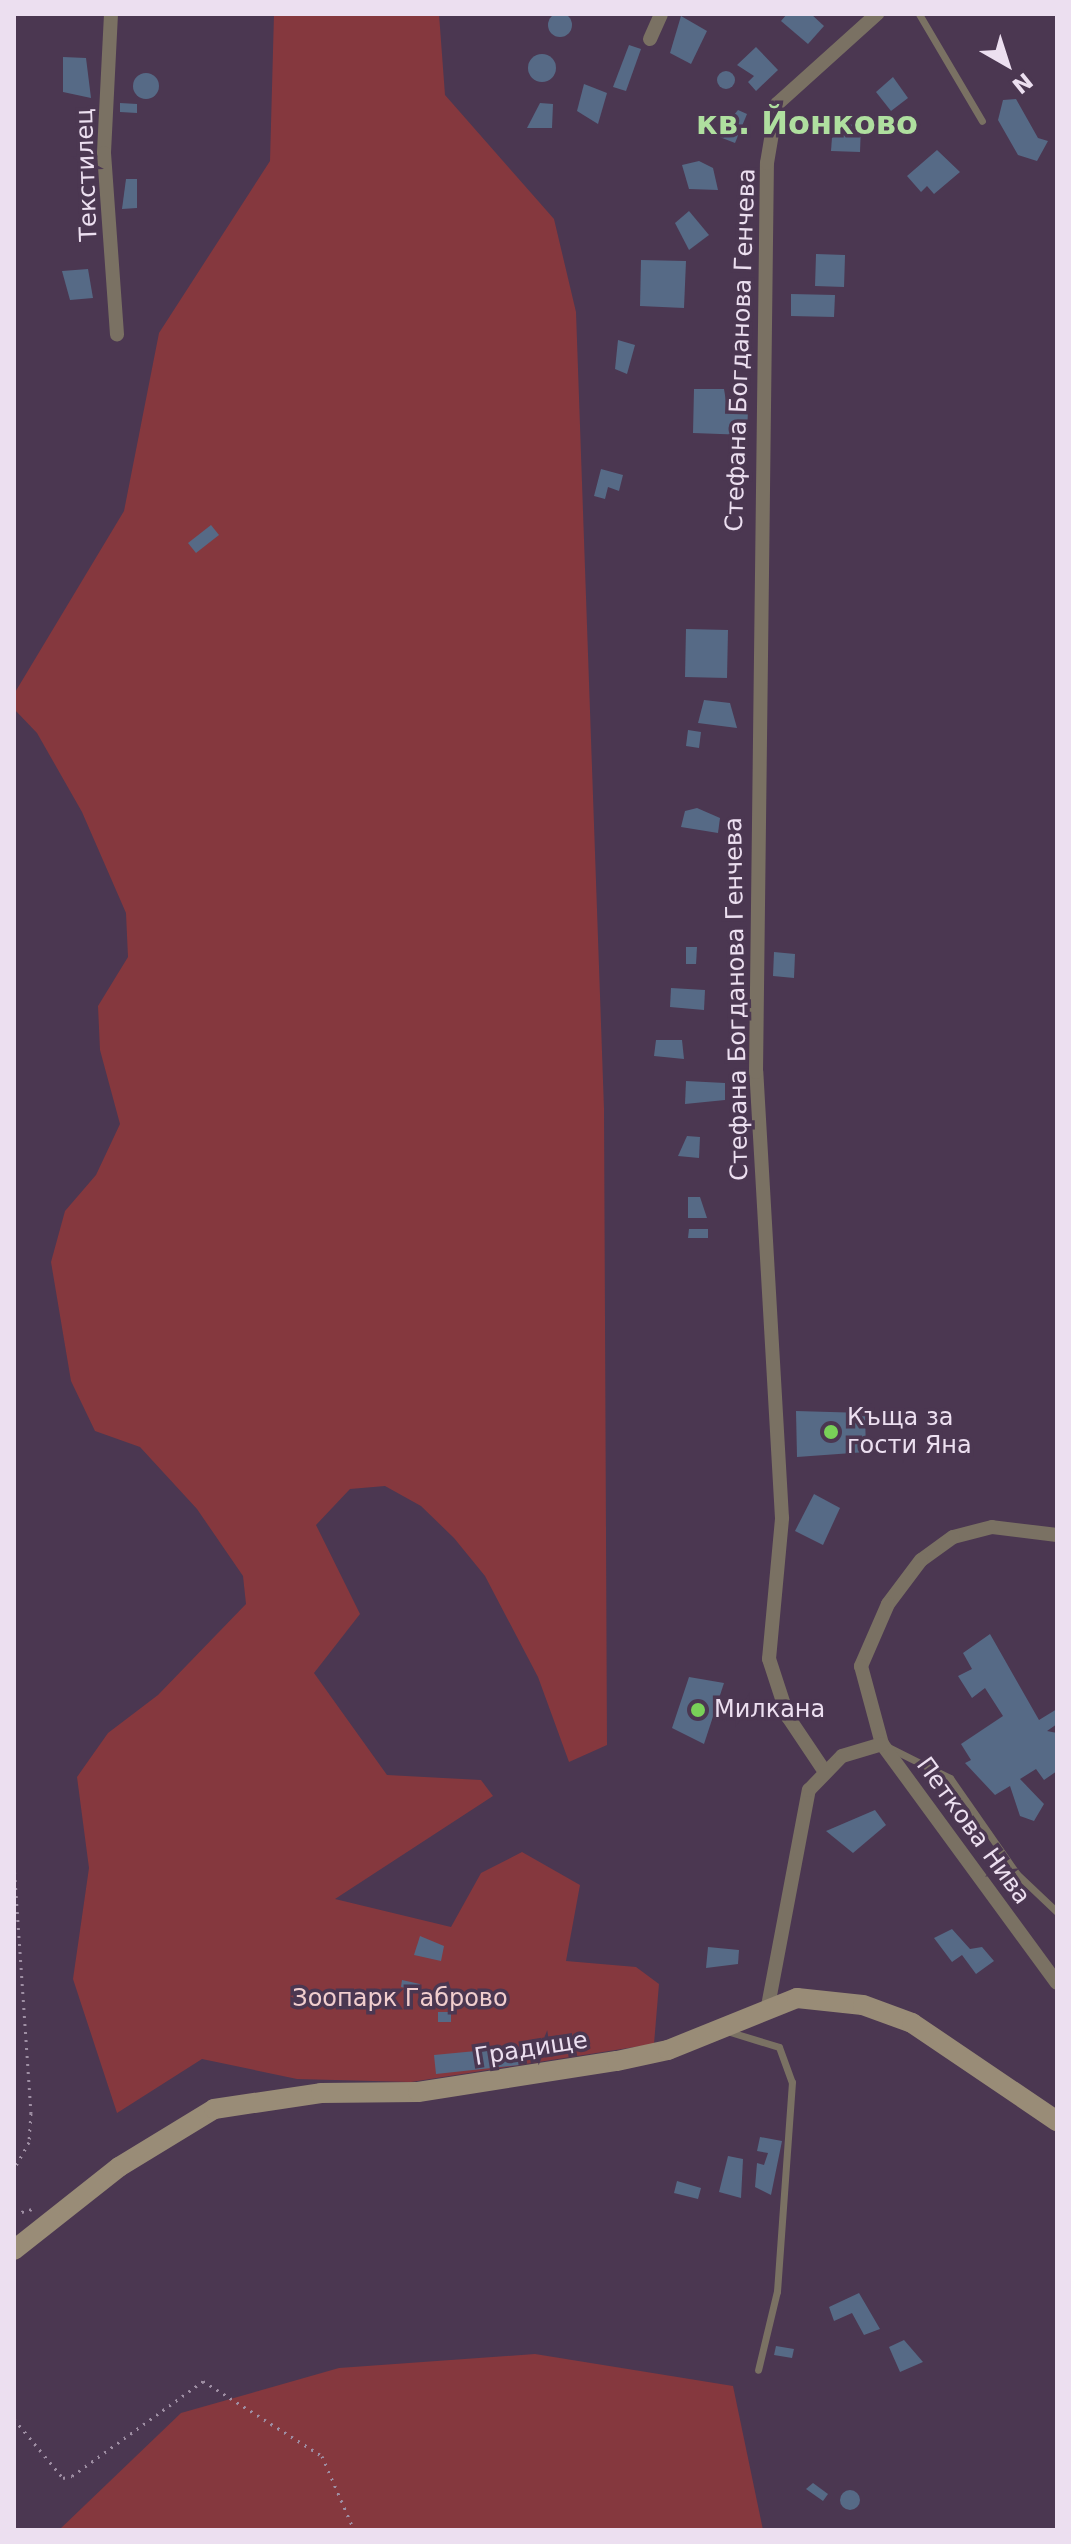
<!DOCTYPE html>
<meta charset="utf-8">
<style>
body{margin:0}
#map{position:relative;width:1071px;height:2544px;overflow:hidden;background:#4b3751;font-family:"DejaVu Sans",sans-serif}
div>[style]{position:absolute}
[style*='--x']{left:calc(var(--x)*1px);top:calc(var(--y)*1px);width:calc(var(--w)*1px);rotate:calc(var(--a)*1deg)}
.green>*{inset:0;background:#85383e}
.building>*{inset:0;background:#566a86}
.round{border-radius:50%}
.path>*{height:3px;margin-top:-1.5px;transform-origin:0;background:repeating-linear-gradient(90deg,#9e8ea3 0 2px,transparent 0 8px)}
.lane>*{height:7px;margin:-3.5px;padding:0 3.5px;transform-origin:3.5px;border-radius:3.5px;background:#7a7163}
.street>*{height:14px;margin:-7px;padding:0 7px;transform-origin:7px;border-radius:7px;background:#7a7163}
.secondary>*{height:20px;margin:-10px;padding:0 10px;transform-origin:10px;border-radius:10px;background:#998c77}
.dots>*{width:22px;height:22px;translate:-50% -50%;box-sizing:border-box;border:4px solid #4b3751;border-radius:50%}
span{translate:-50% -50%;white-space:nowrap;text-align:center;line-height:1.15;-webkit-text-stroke:7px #4b3751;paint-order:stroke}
.street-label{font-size:24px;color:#ecdff0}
.poi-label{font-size:24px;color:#ecdff0}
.left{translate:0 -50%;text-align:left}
.park-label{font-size:24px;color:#f1cece}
.district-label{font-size:32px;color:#afdf9f;font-weight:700}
.frame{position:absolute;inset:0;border:16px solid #ecdff0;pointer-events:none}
.north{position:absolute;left:967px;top:24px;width:80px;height:80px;-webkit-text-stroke:6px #4b3751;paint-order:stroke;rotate:141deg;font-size:22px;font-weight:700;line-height:32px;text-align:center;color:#ecdff0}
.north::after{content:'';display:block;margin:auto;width:28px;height:36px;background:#ecdff0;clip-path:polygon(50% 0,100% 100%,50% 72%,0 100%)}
</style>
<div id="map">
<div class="green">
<i style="clip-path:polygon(274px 14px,439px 14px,445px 95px,554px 219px,576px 312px,604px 1109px,607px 1745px,569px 1762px,538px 1677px,485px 1576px,454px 1538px,421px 1506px,385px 1486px,350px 1489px,316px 1525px,360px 1614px,314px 1673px,387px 1775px,481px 1780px,493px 1796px,335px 1899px,451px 1927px,481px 1873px,522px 1852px,580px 1885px,566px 1961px,636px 1967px,659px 1984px,654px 2044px,411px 2082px,297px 2079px,202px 2059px,117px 2113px,73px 1979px,89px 1868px,77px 1777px,108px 1733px,158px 1695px,246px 1604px,243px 1576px,197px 1509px,140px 1447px,95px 1431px,71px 1381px,51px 1262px,65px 1211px,96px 1175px,120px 1124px,100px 1050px,98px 1006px,128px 957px,126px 913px,82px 812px,37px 733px,14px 709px,14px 694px,124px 511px,159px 333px,270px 161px)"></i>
<i style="clip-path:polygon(535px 2354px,733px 2386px,763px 2530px,59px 2530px,181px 2413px,339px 2368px)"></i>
</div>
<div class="building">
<i class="round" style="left:548px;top:13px;width:24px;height:24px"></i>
<i style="clip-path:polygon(787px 14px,811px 14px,824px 26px,808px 44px,781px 21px)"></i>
<i style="clip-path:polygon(681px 16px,707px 31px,691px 64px,670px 53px)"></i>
<i style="clip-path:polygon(629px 45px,641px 49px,626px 91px,613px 87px)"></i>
<i style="clip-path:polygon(756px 47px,778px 70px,756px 91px,748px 82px,754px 76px,737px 65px)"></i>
<i class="round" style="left:528px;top:54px;width:28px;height:28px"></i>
<i style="clip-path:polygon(63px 57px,86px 58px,91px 98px,63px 92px)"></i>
<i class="round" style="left:717px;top:71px;width:18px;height:18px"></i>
<i class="round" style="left:133px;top:73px;width:26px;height:26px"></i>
<i style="clip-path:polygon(893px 77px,908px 98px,891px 111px,876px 92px)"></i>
<i style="clip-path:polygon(584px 84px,607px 93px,598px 124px,577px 111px)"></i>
<i style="clip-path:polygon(1016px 99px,1038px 138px,1048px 141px,1037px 161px,1018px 155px,998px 120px,1003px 100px)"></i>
<i style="clip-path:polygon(120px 103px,137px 104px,137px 113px,120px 112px)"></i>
<i style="clip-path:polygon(540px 103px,553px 104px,552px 128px,527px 128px)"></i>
<i style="clip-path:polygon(738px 110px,747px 114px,735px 143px,717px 136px)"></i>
<i style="clip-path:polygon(833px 124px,861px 125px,860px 152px,831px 151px)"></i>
<i style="clip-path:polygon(937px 150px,960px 172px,934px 194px,927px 186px,921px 192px,907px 176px)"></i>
<i style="clip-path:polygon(699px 161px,713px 168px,718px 190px,689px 189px,682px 165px)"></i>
<i style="clip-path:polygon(126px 179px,137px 179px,137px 208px,122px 209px)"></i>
<i style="clip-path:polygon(689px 211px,709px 235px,689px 250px,675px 223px)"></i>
<i style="clip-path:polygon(816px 254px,845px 255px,844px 287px,815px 286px)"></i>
<i style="clip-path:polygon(641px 260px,686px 261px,684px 308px,640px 306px)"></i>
<i style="clip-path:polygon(88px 269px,93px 298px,70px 300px,62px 271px)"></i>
<i style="clip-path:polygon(791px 294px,835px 295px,834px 317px,791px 316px)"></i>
<i style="clip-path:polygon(618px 340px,635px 345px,627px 374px,615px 369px)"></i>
<i style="clip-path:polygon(694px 389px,724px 389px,727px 407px,748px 410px,747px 435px,693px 433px)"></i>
<i style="clip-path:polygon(601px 469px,623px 475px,619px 491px,608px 487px,605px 499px,594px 496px)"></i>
<i style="clip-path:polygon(211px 525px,219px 535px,196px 553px,188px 543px)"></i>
<i style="clip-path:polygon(686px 629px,728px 630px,727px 678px,685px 677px)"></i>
<i style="clip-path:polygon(704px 700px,730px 703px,737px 728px,698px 723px)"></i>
<i style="clip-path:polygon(688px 730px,701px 732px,699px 748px,686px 746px)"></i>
<i style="clip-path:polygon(697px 808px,720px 818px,718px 833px,681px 827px,685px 811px)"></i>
<i style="clip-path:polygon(686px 947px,697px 947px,696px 964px,686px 964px)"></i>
<i style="clip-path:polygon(774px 952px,795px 954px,794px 978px,773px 976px)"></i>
<i style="clip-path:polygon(671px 988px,705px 990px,704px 1010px,670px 1007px)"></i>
<i style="clip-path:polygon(656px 1040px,682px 1040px,684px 1059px,654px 1056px)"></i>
<i style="clip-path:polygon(686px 1081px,725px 1083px,725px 1100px,685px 1104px)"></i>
<i style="clip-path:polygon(687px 1136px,700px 1137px,699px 1158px,678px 1156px)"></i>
<i style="clip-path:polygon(688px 1197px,700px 1197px,707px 1218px,688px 1218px)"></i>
<i style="clip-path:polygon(689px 1229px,708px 1229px,708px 1238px,688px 1238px)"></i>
<i style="clip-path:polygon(796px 1411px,865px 1413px,866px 1452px,797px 1457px)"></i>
<i style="clip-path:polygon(814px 1494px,840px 1508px,823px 1545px,795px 1531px)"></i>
<i style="clip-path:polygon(990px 1634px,1039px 1720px,1057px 1709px,1057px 1724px,1047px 1731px,1057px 1733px,1057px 1771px,1044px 1780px,1036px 1769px,1020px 1779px,1044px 1804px,1034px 1821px,1020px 1816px,1010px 1786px,995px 1795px,965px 1763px,971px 1760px,961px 1744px,1003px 1716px,985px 1688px,972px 1698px,958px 1676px,972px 1669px,963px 1653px)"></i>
<i style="clip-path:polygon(689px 1677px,724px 1683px,704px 1744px,672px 1728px)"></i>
<i style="clip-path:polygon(875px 1810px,886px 1825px,853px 1853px,826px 1831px)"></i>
<i style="clip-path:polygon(952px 1929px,970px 1949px,982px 1947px,994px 1961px,976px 1974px,962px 1955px,952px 1962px,934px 1938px)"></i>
<i style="clip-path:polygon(420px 1936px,444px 1946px,441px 1961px,414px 1955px)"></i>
<i style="clip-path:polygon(708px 1947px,739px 1950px,738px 1964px,706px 1968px)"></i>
<i style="clip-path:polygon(402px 1980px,420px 1984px,419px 1991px,401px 1987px)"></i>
<i style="clip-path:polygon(438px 2012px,451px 2012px,451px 2022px,438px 2022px)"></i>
<i style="clip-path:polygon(518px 2047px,520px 2065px,436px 2074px,434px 2055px)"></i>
<i style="clip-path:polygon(760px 2137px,782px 2141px,771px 2195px,755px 2187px,757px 2163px,764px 2165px,768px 2153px,757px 2151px)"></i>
<i style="clip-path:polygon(728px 2156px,743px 2159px,741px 2198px,719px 2192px)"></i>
<i style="clip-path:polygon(677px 2181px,701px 2188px,698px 2199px,674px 2193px)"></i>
<i style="clip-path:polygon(859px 2293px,880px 2329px,864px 2335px,852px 2313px,834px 2321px,829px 2307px)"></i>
<i style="clip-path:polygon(904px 2340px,923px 2362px,900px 2372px,889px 2347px)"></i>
<i style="clip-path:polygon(776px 2346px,794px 2349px,792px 2358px,774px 2355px)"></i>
<i style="clip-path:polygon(813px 2483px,828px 2494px,823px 2501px,806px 2489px)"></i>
<i class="round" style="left:840px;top:2490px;width:20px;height:20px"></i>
</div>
<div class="path">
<i style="--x:14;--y:1864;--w:250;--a:86.1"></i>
<i style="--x:31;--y:2113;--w:29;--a:94"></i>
<i style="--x:29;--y:2142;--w:31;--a:119"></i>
<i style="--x:14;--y:2214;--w:20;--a:-15"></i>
<i style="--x:14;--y:2419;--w:77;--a:50.3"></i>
<i style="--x:63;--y:2478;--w:9;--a:-13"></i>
<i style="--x:72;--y:2476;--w:162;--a:-35.9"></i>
<i style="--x:203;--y:2381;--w:141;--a:32.2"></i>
<i style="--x:322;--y:2456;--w:81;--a:66.6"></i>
</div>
<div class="lane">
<i style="--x:919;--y:14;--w:124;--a:59.5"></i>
<i style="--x:884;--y:1745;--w:74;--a:26.6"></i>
<i style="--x:950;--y:1778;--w:117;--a:55.1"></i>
<i style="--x:1017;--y:1874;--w:55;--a:43.5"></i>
<i style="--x:730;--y:2032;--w:51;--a:17"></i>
<i style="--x:779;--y:2047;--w:37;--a:70"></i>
<i style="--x:792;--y:2082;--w:210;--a:94.1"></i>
<i style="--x:777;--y:2291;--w:81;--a:103.5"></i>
</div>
<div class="street">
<i style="--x:111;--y:14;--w:139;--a:92.9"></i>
<i style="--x:104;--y:153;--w:182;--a:85.9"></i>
<i style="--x:650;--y:39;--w:27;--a:-66"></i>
<i style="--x:1057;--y:1535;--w:65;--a:-173"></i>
<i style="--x:992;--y:1527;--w:40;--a:165.6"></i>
<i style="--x:953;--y:1537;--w:39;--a:144"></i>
<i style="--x:921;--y:1560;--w:55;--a:126.9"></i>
<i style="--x:888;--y:1604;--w:68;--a:113.5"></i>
<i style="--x:861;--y:1666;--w:81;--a:74.9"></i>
<i style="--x:882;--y:1744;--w:296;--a:53.8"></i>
<i style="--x:823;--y:1769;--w:63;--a:-123.9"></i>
<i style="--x:788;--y:1717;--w:61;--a:-108.1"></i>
<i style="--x:769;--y:1659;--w:142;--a:-84.7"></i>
<i style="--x:782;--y:1518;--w:447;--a:-93.3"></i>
<i style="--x:756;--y:1072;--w:909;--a:-89.31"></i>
<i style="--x:767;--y:163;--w:60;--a:-80.4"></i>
<i style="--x:777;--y:104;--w:135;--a:-42"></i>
<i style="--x:768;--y:2006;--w:220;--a:-79.3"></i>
<i style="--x:809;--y:1790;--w:47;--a:-45.9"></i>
<i style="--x:842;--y:1756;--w:42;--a:-16.7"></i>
</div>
<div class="secondary">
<i style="--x:14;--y:2250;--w:134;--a:-38.3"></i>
<i style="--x:119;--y:2167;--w:111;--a:-31.4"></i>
<i style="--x:214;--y:2109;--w:108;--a:-8.5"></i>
<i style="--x:321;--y:2093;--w:97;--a:-0.6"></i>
<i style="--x:418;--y:2092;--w:201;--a:-8.9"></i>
<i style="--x:617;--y:2061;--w:52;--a:-12.2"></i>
<i style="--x:668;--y:2050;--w:139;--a:-22"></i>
<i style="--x:797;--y:1998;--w:66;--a:6.1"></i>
<i style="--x:863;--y:2005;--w:52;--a:20.2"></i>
<i style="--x:912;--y:2023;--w:175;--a:34.1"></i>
</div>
<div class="dots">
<i style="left:831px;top:1432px;background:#79d158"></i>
<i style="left:698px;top:1710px;background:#79d158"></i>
</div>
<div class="street-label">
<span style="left:87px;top:175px;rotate:-92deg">Текстилец</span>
<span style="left:741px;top:350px;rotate:-88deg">Стефана Богданова Генчева</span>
<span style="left:737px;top:999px;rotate:-91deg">Стефана Богданова Генчева</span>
<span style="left:973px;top:1831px;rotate:54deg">Петкова Нива</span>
<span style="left:531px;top:2049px;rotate:-9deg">Градище</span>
</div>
<div class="poi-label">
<span class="left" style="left:847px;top:1432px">Къща за<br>гости Яна</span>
<span class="left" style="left:714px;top:1710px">Милкана</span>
</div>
<div class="park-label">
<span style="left:400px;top:1999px">Зоопарк Габрово</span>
</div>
<div class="district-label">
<span style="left:807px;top:123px">кв. Йонково</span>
</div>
<div class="frame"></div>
<div class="north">N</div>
</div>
